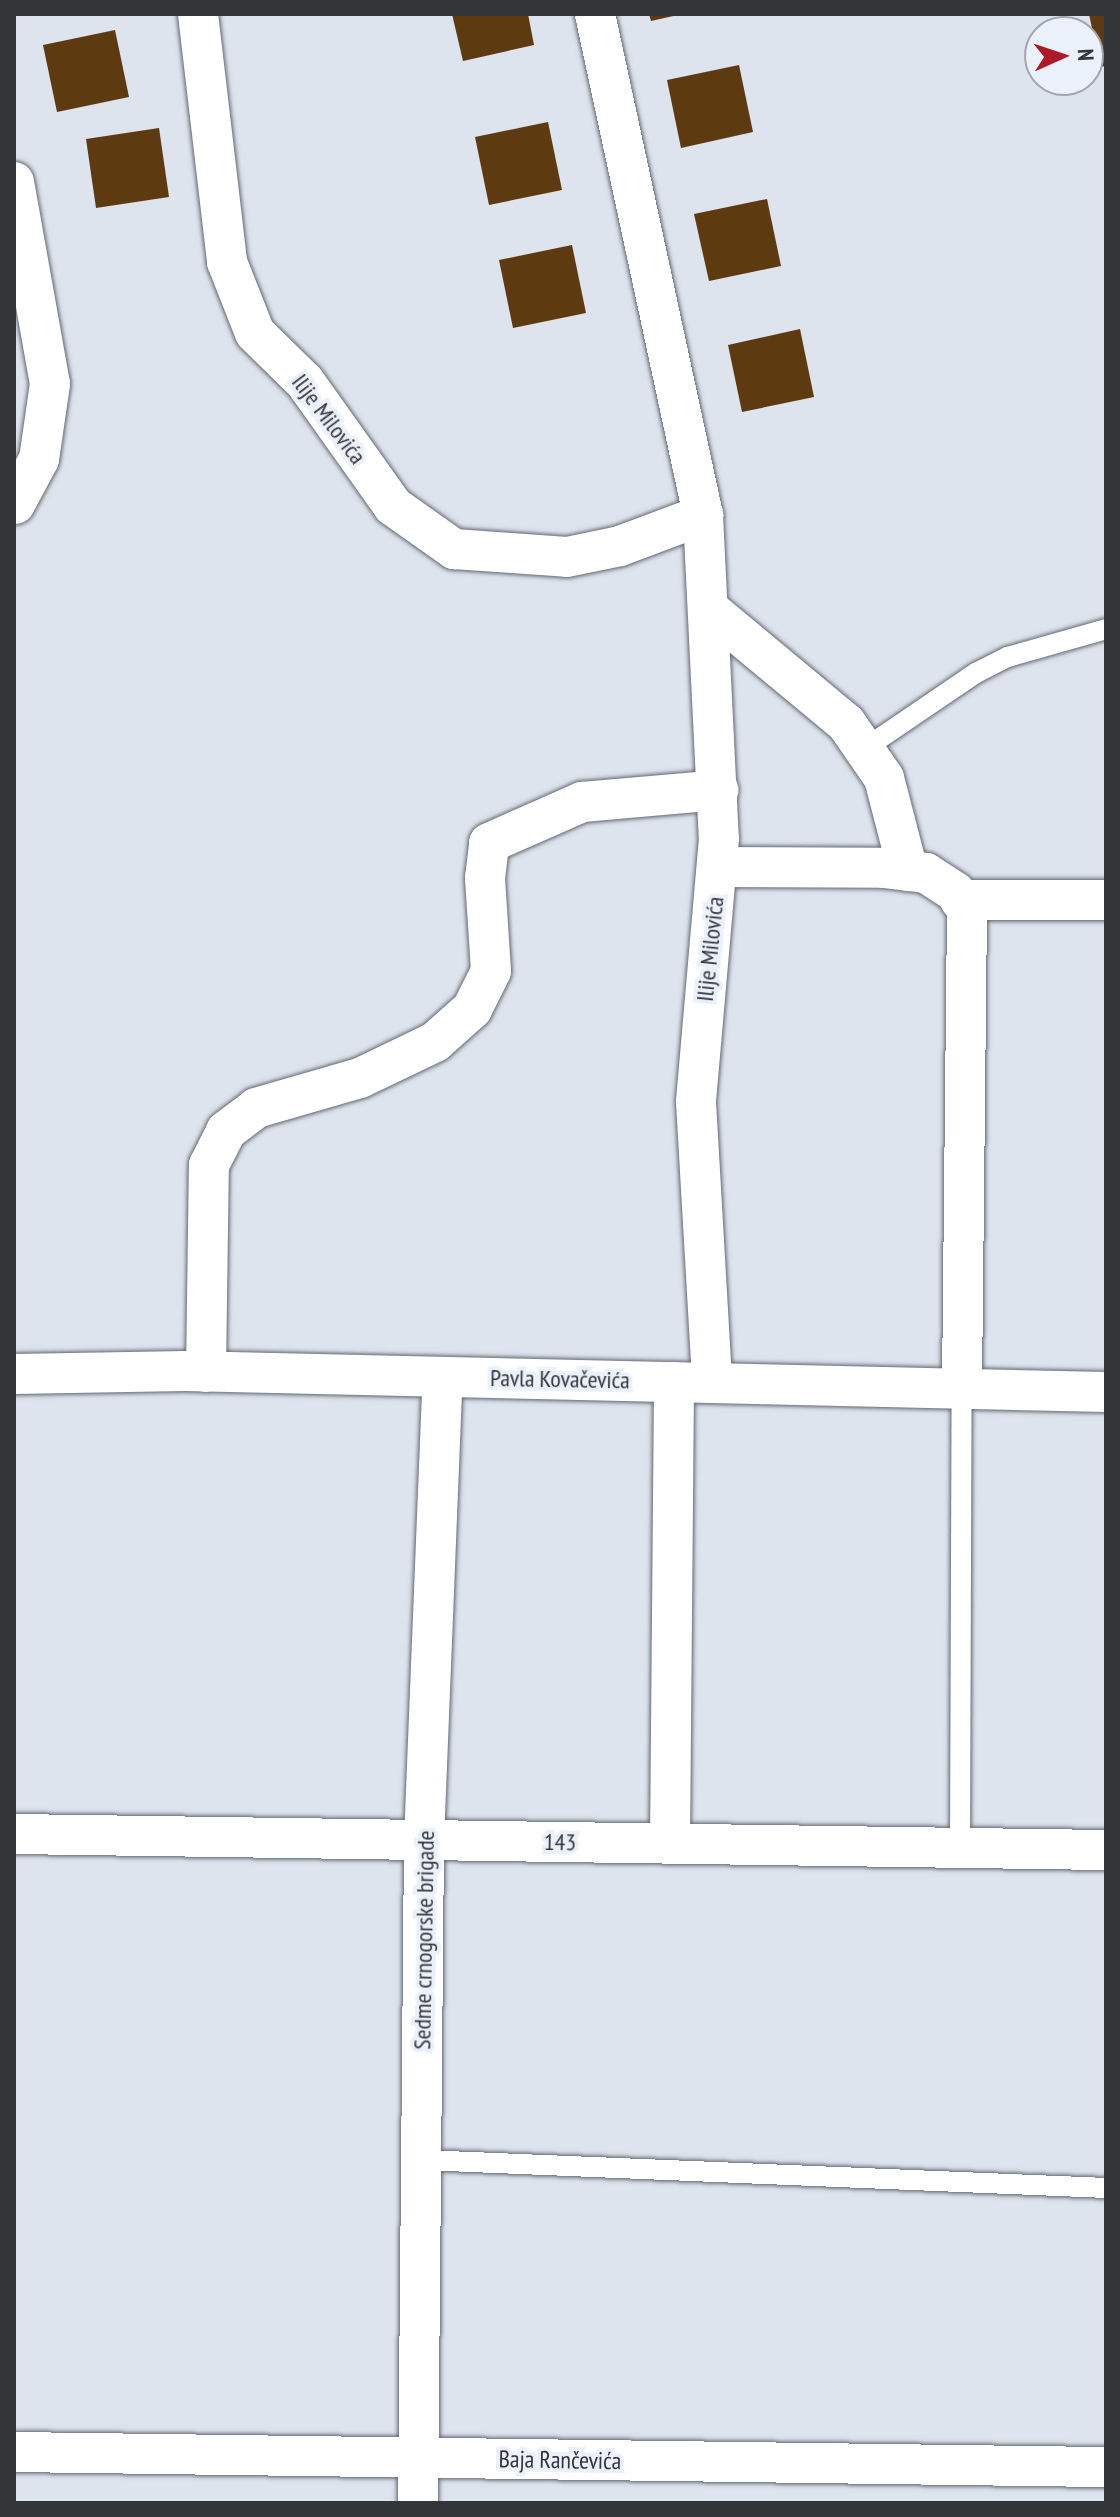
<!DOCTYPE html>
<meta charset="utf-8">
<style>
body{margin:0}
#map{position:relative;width:1120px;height:2517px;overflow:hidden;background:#dde4ee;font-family:"PT Sans Narrow",sans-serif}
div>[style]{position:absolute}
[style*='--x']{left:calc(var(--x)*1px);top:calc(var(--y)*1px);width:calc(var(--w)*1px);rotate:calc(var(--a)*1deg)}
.building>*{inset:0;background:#5e3a10}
.roads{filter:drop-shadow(0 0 2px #636871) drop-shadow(0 0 2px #636871)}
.service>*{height:20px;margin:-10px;padding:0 10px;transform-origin:10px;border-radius:10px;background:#fff}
.minor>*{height:40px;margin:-20px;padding:0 20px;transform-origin:20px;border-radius:20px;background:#fff}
span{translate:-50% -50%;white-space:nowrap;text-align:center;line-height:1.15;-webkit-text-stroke:8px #eaf1fb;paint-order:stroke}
.street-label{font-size:24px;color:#333639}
.frame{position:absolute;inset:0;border:16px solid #333639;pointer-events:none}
.north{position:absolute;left:1024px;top:16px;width:80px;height:80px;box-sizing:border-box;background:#eaf1fb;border:2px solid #a1a6ad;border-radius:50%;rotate:87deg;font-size:22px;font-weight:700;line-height:32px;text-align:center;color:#333639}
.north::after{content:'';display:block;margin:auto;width:28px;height:36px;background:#ad1924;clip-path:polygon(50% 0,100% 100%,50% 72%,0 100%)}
</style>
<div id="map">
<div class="building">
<i style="clip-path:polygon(452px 14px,528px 14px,534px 45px,463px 61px)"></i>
<i style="clip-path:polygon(649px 14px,678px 14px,678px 15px,651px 21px)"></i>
<i style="clip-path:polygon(1089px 14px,1106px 14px,1106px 66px,1100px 67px)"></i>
<i style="clip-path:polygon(115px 30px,129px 97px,57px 112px,43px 45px)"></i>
<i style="clip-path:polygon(739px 65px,753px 132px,681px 148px,667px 80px)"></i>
<i style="clip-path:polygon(548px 122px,562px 190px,489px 205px,475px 137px)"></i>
<i style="clip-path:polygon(159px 128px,169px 197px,96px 208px,86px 139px)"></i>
<i style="clip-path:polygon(767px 199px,781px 266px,709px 281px,694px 214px)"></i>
<i style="clip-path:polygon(572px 245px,586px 313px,513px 328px,499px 260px)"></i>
<i style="clip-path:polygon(800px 329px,814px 397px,742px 412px,728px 345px)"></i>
</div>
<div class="roads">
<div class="service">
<i style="--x:864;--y:749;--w:135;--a:-34.2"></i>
<i style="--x:976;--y:673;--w:36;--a:-27"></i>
<i style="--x:1008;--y:657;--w:102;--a:-15.9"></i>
<i style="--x:960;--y:1848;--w:460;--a:-89.8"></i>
<i style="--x:422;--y:2160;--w:685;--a:2.34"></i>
</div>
<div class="minor">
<i style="--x:198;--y:14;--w:250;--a:83.3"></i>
<i style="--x:227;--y:262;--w:76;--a:68.5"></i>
<i style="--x:255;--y:333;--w:70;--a:44.4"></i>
<i style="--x:305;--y:382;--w:152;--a:54.6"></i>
<i style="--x:393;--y:506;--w:75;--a:35.2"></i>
<i style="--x:454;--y:549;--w:113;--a:4"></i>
<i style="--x:567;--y:557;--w:54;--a:-11.7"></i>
<i style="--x:620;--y:546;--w:89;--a:-20.5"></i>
<i style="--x:703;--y:515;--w:513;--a:-102.17"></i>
<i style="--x:14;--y:182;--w:205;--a:79.9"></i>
<i style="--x:50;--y:384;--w:76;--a:98.3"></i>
<i style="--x:39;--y:459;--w:51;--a:118.1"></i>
<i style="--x:703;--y:515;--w:323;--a:87.2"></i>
<i style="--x:719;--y:838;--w:265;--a:95"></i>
<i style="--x:696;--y:1102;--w:281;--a:86.7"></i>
<i style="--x:711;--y:611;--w:175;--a:39.7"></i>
<i style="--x:846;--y:723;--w:67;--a:55.4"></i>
<i style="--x:884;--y:778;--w:96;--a:75.5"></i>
<i style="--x:717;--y:867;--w:166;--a:0.3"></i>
<i style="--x:883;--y:868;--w:43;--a:6.6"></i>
<i style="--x:926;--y:873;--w:35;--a:33"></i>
<i style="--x:955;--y:892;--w:21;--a:55"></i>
<i style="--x:967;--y:909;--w:479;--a:90.6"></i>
<i style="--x:960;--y:900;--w:146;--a:0"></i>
<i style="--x:206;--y:1372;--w:207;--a:-89.2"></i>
<i style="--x:209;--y:1165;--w:38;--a:-63"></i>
<i style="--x:226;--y:1131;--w:38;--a:-37"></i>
<i style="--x:256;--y:1108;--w:108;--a:-16.1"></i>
<i style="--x:360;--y:1078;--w:83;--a:-25.6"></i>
<i style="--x:435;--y:1042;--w:50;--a:-41.7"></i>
<i style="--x:472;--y:1009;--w:42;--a:-63.4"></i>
<i style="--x:491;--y:971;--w:93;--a:-93.7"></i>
<i style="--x:485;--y:878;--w:35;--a:-83"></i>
<i style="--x:489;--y:843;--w:102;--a:-23.8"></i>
<i style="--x:582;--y:802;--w:137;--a:-5"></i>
<i style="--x:14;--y:1374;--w:171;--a:-1"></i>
<i style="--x:185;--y:1371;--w:921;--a:1.31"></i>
<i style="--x:14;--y:1834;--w:1092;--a:0.84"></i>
<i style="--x:670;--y:1844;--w:462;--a:-89.5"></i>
<i style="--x:14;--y:2452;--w:1092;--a:0.79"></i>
<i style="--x:418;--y:2503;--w:663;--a:-89.48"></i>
<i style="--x:424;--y:1840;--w:463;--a:-87.7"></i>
</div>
</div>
<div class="street-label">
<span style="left:329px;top:419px;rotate:53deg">Ilije Milovića</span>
<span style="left:710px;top:949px;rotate:-84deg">Ilije Milovića</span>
<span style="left:560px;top:1379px;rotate:1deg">Pavla Kovačevića</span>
<span style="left:560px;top:1842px;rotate:1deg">143</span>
<span style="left:424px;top:1940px;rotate:-89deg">Sedme crnogorske brigade</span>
<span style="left:560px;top:2460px;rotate:1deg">Baja Rančevića</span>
</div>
<div class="frame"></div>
<div class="north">N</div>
</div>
